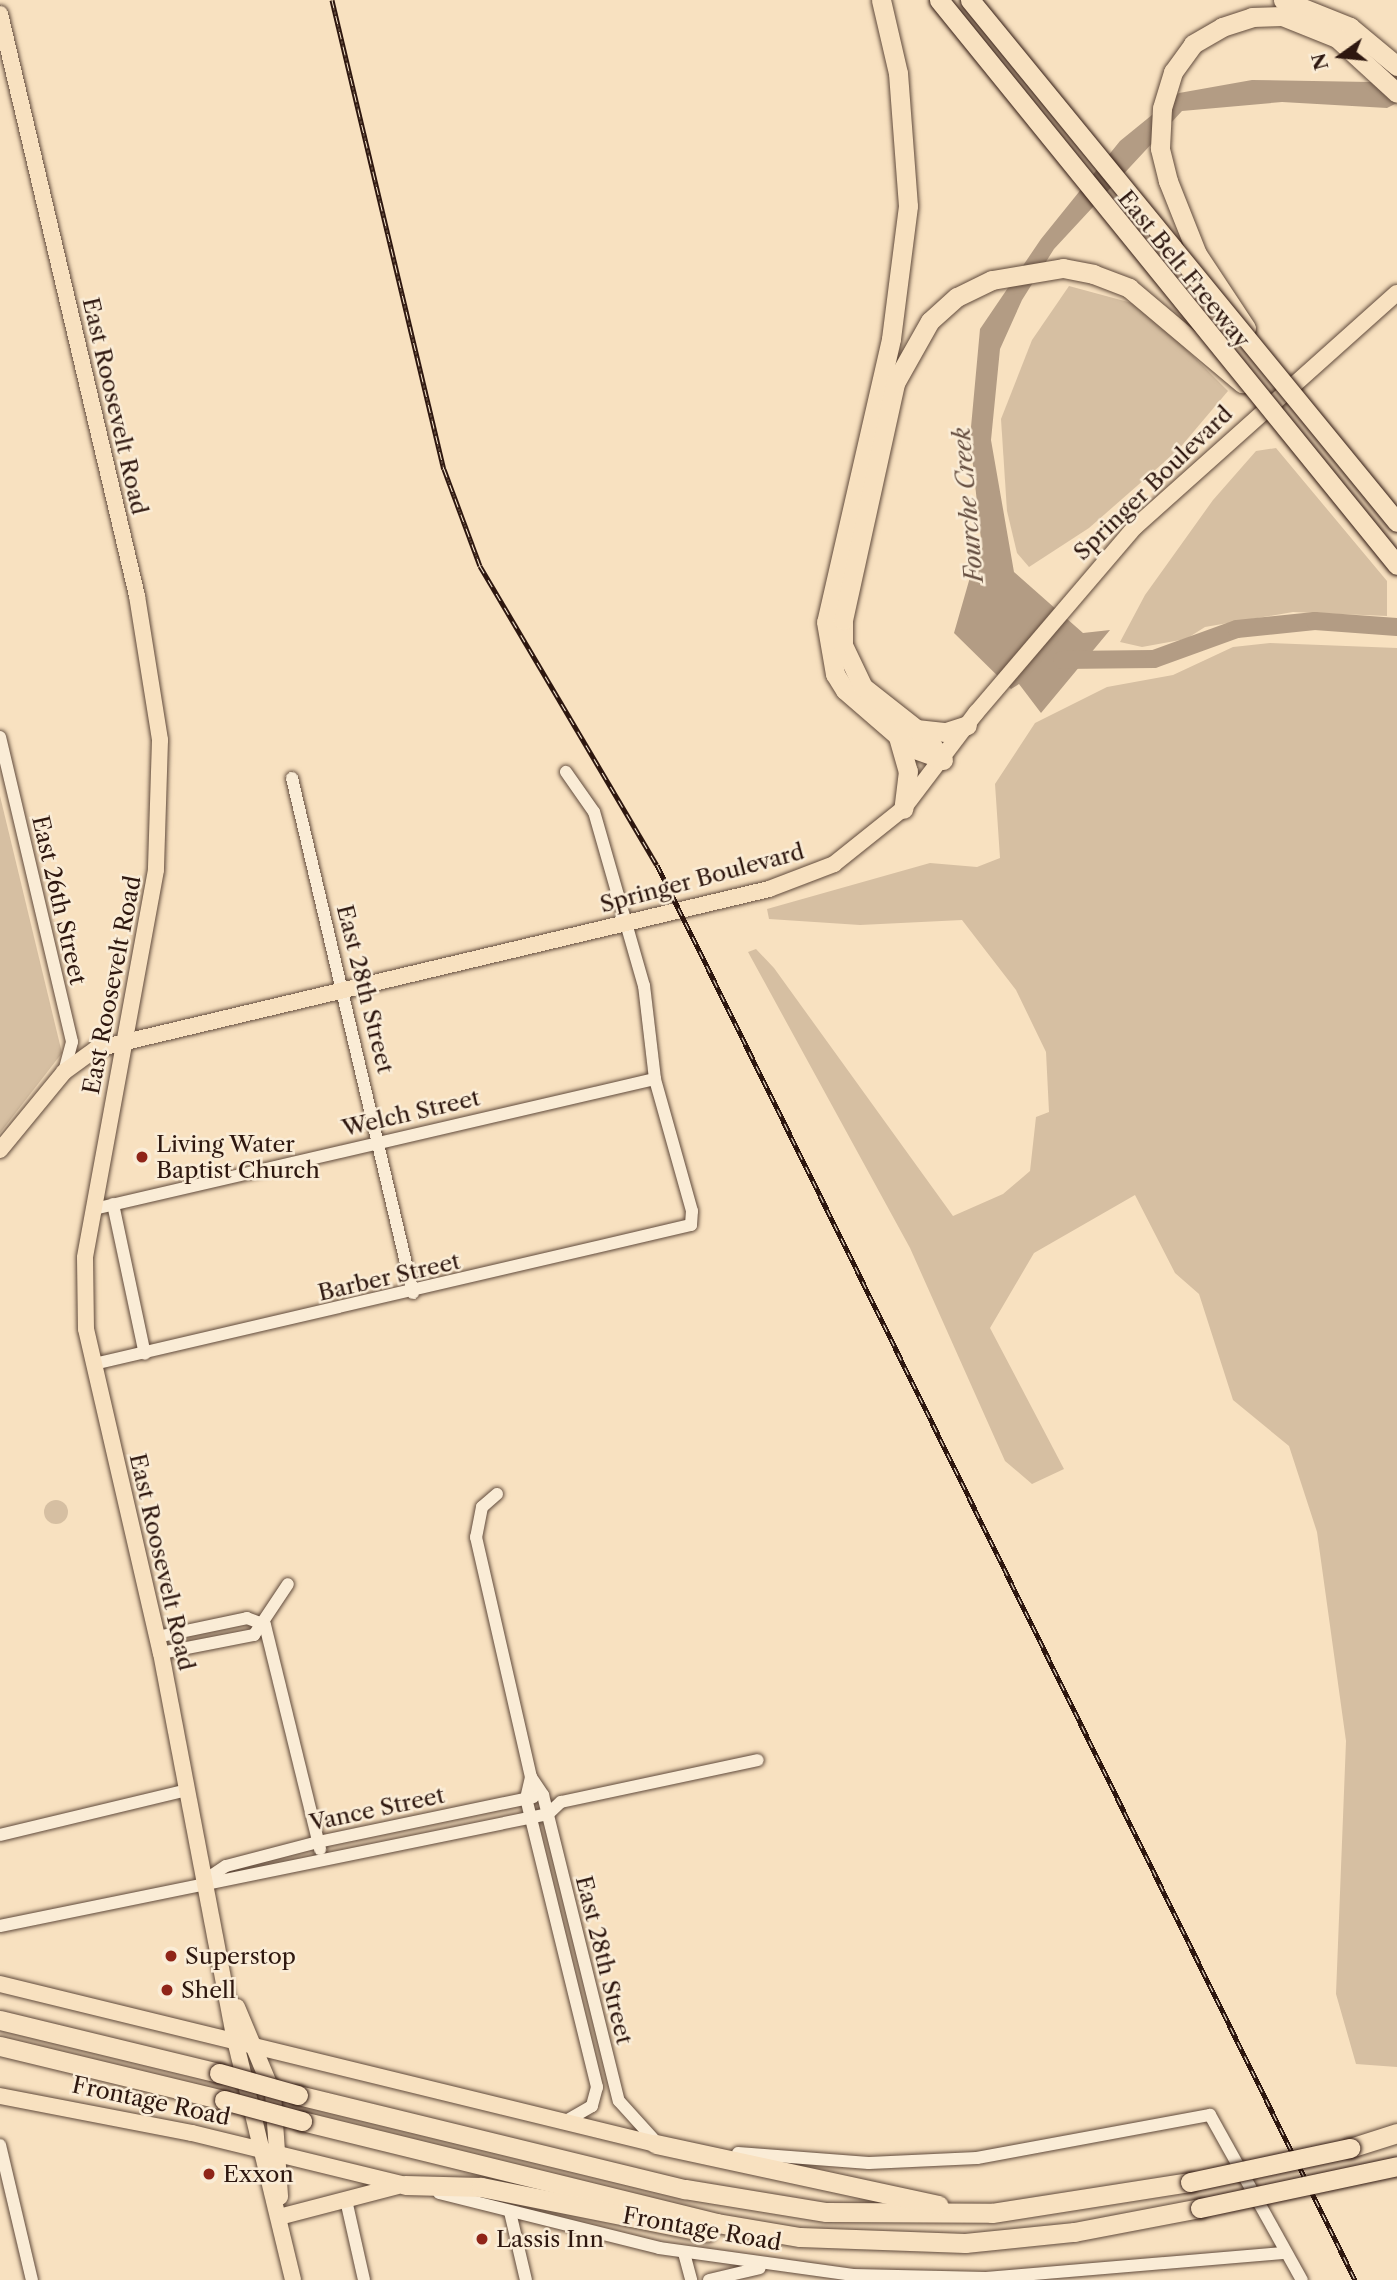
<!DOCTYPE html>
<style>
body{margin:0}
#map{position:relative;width:1397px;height:2280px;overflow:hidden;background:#f8e1c0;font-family:"Libre Caslon Text",serif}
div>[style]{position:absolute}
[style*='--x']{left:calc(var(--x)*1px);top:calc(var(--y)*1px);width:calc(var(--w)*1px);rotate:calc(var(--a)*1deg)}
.green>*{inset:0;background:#d6bfa2}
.round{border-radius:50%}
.water>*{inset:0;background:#b39c84}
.river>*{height:18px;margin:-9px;padding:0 9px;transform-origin:9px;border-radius:9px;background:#b39c84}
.roads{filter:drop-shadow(0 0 2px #604a3b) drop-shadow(0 0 2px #604a3b)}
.minor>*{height:12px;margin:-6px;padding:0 6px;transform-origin:6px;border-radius:6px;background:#faecd6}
.major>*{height:16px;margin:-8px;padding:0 8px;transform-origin:8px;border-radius:8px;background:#f8e1c0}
.highway>*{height:19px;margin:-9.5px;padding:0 9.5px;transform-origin:9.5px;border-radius:9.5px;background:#f8e1c0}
.rail>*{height:5px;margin-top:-2.5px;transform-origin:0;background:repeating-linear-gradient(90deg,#faecd6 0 8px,#2e170f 0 16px);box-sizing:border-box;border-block:2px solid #2e170f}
.bridges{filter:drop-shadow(0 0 2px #2e170f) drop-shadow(0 0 2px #2e170f)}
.highway-bridge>*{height:19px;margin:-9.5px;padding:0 9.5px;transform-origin:9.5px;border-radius:9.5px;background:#f8e1c0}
.dots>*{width:19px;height:19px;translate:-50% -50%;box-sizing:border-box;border:4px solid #faecd6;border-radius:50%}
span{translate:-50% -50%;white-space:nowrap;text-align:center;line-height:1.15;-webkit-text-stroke:5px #faecd6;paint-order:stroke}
.street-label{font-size:23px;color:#2e170f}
.poi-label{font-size:23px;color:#2e170f}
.left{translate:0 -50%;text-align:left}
.water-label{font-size:24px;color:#634c3e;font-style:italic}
.north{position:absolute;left:1306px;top:21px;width:70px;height:70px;-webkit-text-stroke:5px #faecd6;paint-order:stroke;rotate:255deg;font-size:19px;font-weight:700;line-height:28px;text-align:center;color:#2e170f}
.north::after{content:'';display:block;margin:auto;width:24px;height:32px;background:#2e170f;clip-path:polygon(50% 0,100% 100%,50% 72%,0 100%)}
</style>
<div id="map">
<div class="green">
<i style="clip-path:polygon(1069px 286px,1143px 306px,1228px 391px,1178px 450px,1089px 528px,1029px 567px,1017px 553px,1007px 511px,1001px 419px,1032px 340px)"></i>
<i style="clip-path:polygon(1276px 448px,1387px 581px,1387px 616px,1293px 612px,1205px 627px,1186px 639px,1142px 647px,1120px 642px,1145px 595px,1213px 500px,1256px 451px)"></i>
<i style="clip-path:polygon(1270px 643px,1397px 648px,1397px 2067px,1356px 2064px,1336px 1994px,1346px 1741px,1317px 1532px,1289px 1446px,1233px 1400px,1199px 1294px,1175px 1273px,1135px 1195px,1034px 1253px,990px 1328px,1064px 1469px,1032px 1484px,1005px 1461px,910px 1248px,748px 952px,756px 949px,774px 968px,953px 1216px,1003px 1194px,1030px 1171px,1036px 1117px,1049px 1112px,1046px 1052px,1016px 990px,962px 920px,860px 925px,769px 919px,767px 909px,930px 863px,977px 867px,1000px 858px,995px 784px,1035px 723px,1107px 687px,1173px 675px,1233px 647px)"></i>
<i style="clip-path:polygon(0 796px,62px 1053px,0 1133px)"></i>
<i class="round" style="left:44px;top:1500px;width:24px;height:24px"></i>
</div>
<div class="water">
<i style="clip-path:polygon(1397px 73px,1397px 103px,1387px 108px,1282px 102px,1182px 111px,1054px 249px,1022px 300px,1000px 349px,991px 440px,1014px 572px,1083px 633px,1110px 630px,1041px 713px,1019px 684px,1011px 689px,954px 633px,981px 539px,970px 438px,980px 329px,1041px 239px,1120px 141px,1179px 93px,1252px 80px,1370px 82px)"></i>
</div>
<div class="river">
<i style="--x:1062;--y:660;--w:92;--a:-0.6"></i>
<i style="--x:1154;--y:659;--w:88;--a:-19.9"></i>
<i style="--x:1237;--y:629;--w:78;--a:-5.9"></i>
<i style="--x:1315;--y:621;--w:82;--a:4.2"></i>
</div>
<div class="roads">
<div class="minor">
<i style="--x:0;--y:737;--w:313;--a:76.7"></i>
<i style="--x:72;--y:1042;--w:31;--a:105"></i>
<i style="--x:292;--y:778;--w:529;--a:76.78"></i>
<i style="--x:113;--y:1204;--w:153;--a:78"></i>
<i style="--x:94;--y:1209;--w:576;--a:-13.05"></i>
<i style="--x:94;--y:1364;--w:613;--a:-13.11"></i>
<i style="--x:691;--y:1225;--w:14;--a:-86"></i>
<i style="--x:692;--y:1211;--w:137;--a:-105.7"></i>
<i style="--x:655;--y:1079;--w:94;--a:-96.7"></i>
<i style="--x:644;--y:986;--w:181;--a:-106"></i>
<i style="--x:594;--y:812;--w:49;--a:-125"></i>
<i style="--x:497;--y:1494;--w:20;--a:139"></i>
<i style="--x:482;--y:1507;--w:31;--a:101"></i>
<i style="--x:476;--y:1537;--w:246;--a:77.1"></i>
<i style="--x:531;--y:1777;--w:22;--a:56"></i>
<i style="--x:543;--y:1795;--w:315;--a:76.1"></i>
<i style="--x:619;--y:2101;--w:58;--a:47.8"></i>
<i style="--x:265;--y:1625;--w:231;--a:76.2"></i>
<i style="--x:157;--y:1637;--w:92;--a:-11.9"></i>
<i style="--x:247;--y:1618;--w:19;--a:21"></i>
<i style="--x:161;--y:1653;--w:95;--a:-11"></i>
<i style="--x:254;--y:1635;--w:61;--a:-56.3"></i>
<i style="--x:531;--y:1777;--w:22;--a:103"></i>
<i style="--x:526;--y:1798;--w:298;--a:76.2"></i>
<i style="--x:597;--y:2087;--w:20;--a:105"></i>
<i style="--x:592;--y:2106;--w:34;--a:150"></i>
<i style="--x:0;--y:1835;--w:192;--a:-13.5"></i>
<i style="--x:205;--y:1880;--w:25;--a:-34"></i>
<i style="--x:226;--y:1866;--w:95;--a:-14.6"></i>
<i style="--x:318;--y:1842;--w:220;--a:-11.8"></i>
<i style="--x:0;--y:1926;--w:559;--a:-11.55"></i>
<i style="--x:548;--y:1814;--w:18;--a:-43"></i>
<i style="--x:561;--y:1802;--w:201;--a:-12"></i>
<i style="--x:0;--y:2145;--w:139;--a:76.7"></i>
<i style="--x:738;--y:2153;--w:131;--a:4.4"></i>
<i style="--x:869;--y:2163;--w:108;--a:-2.7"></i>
<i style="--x:977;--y:2158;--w:237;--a:-10.5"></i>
<i style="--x:1210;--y:2115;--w:189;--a:60.9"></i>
<i style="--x:439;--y:2193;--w:227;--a:14"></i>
<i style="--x:659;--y:2248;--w:196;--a:7.9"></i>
<i style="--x:853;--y:2275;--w:133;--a:1.3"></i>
<i style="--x:986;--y:2278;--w:301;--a:-4.8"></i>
<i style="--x:346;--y:2200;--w:82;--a:77.3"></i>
<i style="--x:510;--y:2212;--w:70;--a:76.8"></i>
<i style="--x:684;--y:2253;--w:28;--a:75"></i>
<i style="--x:709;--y:2280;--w:52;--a:-13.2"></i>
</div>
<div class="major">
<i style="--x:0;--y:14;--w:598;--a:76.75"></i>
<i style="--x:137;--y:596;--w:146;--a:80.9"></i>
<i style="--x:160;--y:740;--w:130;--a:91.8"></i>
<i style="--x:156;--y:870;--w:394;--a:100.4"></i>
<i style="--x:85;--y:1258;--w:71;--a:89.2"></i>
<i style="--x:86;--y:1329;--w:333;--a:77"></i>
<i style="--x:161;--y:1653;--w:394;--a:79.2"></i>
<i style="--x:235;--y:2040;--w:247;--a:76.4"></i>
<i style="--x:0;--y:1150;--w:101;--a:-50.6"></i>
<i style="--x:64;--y:1072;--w:39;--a:-36"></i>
<i style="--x:96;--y:1049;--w:692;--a:-13.37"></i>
<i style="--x:769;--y:889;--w:70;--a:-21"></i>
<i style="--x:834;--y:864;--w:88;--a:-38.6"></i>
<i style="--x:903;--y:809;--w:121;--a:-52.8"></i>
<i style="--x:976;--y:713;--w:245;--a:-49.5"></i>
<i style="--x:1135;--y:527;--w:351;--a:-41.8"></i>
<i style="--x:0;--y:1984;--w:675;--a:13.71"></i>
<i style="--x:237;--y:2007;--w:93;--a:67.3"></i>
<i style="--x:273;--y:2093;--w:104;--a:86.1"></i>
<i style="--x:0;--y:2096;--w:196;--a:10.9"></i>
<i style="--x:192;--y:2133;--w:219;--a:13.7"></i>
<i style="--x:279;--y:2217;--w:127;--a:-14.6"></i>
</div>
<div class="highway">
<i style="--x:881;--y:0;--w:75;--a:76.9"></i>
<i style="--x:898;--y:73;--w:133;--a:85.7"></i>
<i style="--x:908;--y:206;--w:134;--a:97.3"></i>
<i style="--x:891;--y:339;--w:290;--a:102.9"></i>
<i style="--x:826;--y:622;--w:53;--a:80.2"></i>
<i style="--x:835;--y:674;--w:19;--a:58"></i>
<i style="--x:845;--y:690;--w:89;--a:40.9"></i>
<i style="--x:912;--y:748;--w:32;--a:20"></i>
<i style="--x:1283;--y:0;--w:72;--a:21.9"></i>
<i style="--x:1350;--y:27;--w:61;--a:39.7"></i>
<i style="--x:1246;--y:328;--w:89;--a:-123.5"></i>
<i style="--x:1197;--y:254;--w:79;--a:-111.7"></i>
<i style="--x:1168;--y:181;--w:34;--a:-104"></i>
<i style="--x:1160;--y:148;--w:40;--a:-87.1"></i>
<i style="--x:1162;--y:108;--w:38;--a:-73"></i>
<i style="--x:1173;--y:72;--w:34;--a:-54"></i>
<i style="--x:1193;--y:44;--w:34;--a:-30"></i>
<i style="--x:1222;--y:27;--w:32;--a:-18"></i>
<i style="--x:1252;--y:17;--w:30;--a:-2"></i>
<i style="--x:1282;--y:16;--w:59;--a:21.8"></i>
<i style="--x:1337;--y:38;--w:81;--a:42.5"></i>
<i style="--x:916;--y:729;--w:30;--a:6"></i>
<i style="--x:946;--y:732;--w:22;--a:-18"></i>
<i style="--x:898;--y:737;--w:35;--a:74"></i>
<i style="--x:908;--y:771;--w:38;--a:97"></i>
<i style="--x:943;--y:760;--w:31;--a:-127"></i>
<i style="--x:924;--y:735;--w:78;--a:-141.8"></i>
<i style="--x:863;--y:687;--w:47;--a:-115.5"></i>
<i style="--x:843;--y:645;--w:25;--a:-90"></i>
<i style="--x:843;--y:620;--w:243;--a:-77.6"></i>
<i style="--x:895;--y:383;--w:71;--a:-60.6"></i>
<i style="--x:930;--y:321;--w:36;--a:-42"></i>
<i style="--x:957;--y:297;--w:39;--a:-26"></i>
<i style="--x:992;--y:280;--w:72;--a:-9.6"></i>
<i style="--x:1063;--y:268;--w:31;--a:11"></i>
<i style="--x:1093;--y:274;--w:39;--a:21"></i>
<i style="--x:1129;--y:288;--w:148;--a:40.1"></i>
<i style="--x:0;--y:2020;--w:225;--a:13.6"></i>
<i style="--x:0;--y:2046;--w:230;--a:13.6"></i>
<i style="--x:298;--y:2095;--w:398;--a:13.7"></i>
<i style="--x:685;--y:2189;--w:143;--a:9.3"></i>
<i style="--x:826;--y:2212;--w:166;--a:0.3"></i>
<i style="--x:992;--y:2213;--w:200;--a:-8.9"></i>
<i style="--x:302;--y:2121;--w:427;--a:13.8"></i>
<i style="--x:717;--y:2223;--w:84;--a:9.6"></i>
<i style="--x:800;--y:2237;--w:165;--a:2.1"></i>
<i style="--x:965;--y:2243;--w:110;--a:-5.8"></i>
<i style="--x:1074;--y:2232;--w:128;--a:-10.8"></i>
<i style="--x:656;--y:2144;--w:289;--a:12.2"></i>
<i style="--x:1350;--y:2148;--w:49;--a:-17.7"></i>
<i style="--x:405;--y:2185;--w:76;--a:1.5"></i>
<i style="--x:481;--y:2187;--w:230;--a:11.3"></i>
</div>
</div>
<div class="rail">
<i style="--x:332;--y:0;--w:482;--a:76.6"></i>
<i style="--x:444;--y:469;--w:103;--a:69.6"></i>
<i style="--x:480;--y:566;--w:347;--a:59.4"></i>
<i style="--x:657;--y:865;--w:1578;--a:63.74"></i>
</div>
<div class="bridges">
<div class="highway-bridge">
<i style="--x:939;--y:0;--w:727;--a:50.97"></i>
<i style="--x:970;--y:0;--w:674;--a:50.72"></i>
<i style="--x:219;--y:2073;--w:82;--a:15.6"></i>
<i style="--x:224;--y:2100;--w:81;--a:15.1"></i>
<i style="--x:1190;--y:2182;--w:164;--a:-12"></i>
<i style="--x:1200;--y:2208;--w:201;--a:-12"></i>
</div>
</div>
<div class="dots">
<i style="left:142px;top:1157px;background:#8f2418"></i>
<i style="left:171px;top:1956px;background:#8f2418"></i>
<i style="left:167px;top:1990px;background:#8f2418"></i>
<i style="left:209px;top:2174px;background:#8f2418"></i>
<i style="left:482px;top:2239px;background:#8f2418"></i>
</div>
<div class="street-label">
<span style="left:1184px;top:269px;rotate:51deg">East Belt Freeway</span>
<span style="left:115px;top:406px;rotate:77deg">East Roosevelt Road</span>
<span style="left:1153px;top:483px;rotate:-44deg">Springer Boulevard</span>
<span style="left:702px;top:878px;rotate:-15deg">Springer Boulevard</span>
<span style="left:59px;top:900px;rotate:77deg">East 26th Street</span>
<span style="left:112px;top:985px;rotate:-79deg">East Roosevelt Road</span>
<span style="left:365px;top:989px;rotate:76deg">East 28th Street</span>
<span style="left:411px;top:1113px;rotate:-13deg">Welch Street</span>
<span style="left:389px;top:1277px;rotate:-13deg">Barber Street</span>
<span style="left:162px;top:1562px;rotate:77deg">East Roosevelt Road</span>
<span style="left:377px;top:1809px;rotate:-12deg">Vance Street</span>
<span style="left:604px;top:1960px;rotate:76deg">East 28th Street</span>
<span style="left:151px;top:2101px;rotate:12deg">Frontage Road</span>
<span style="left:702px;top:2229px;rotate:10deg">Frontage Road</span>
</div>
<div class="poi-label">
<span class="left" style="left:156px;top:1157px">Living Water<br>Baptist Church</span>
<span class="left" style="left:185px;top:1956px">Superstop</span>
<span class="left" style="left:181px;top:1990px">Shell</span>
<span class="left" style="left:223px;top:2174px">Exxon</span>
<span class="left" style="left:496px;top:2239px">Lassis Inn</span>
</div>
<div class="water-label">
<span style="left:968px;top:505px;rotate:-95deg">Fourche Creek</span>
</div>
<div class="north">N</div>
</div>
